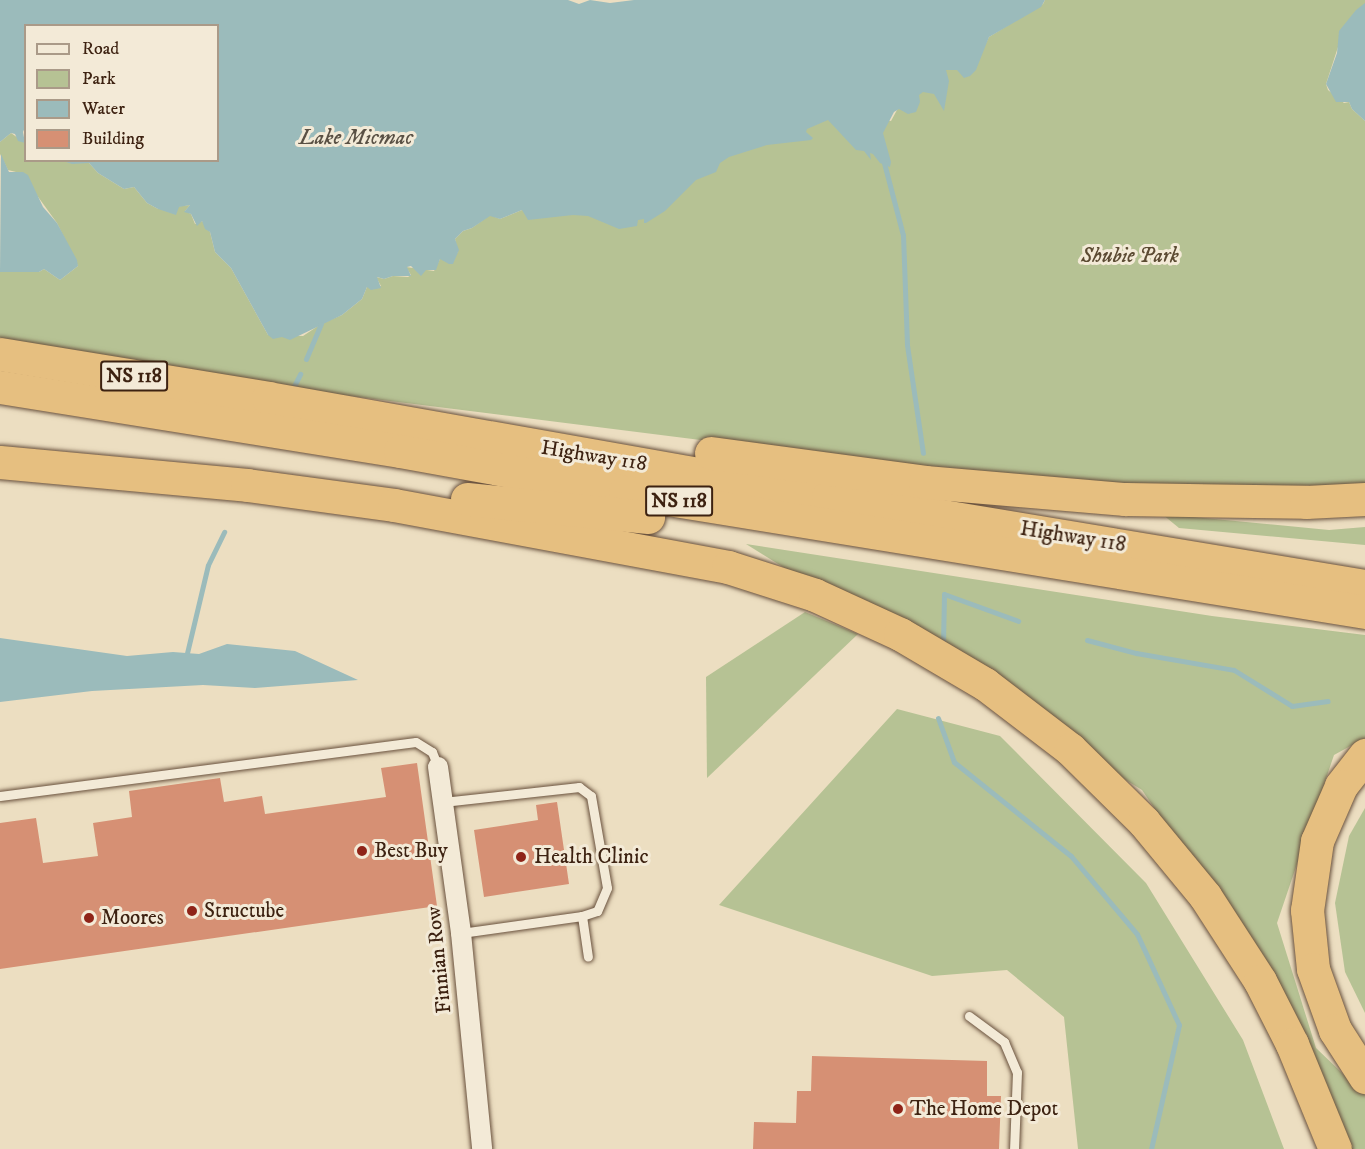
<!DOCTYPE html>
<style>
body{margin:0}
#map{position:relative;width:1365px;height:1149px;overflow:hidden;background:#ecdec1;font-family:"IM FELL DW Pica",serif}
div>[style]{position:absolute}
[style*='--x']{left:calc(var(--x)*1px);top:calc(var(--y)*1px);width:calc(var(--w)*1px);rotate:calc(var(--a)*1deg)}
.green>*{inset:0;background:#b6c294}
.water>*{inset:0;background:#9bbbbb}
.stream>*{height:5px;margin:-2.5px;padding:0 2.5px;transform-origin:2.5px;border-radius:2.5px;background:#9bbbbb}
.building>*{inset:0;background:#d69074}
.roads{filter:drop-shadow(0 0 2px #69513d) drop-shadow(0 0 2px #69513d)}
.service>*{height:9px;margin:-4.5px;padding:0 4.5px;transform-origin:4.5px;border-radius:4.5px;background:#f3ead7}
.minor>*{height:20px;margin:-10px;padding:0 10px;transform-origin:10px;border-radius:10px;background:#f3ead7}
.motorway>*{height:33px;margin:-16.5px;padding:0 16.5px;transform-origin:16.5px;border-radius:16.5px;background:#e6bf80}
.dots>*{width:16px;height:16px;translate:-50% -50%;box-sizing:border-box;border:3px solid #f3ead7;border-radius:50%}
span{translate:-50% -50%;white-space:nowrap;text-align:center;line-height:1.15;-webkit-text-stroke:6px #f3ead7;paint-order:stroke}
.shield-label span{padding:2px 4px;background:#f3ead7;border:2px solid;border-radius:4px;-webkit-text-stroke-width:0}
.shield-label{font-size:20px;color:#3d2211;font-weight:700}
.park-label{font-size:21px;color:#5b4a32;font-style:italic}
.street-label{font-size:21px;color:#3d2211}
.poi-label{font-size:21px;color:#3d2211}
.left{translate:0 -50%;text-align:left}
.water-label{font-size:22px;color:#595044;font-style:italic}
.legend{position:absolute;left:24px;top:24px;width:195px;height:138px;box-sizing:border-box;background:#f3ead7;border:2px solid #aa9a88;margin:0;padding:8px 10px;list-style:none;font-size:18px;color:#3d2211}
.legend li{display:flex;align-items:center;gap:12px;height:30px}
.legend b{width:30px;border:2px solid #aa9a88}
</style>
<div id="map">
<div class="green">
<i style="clip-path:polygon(1045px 0,1365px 0,1365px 4px,1338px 47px,1326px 84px,1328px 90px,1344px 103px,1349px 102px,1352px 109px,1365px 121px,1365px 501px,1225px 506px,0 352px,0 272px,39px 272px,44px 269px,60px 280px,78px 266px,57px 223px,36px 194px,20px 173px,8px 170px,0 154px,0 142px,11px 133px,25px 143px,26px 160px,89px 163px,98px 173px,124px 189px,134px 187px,147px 203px,158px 209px,190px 205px,185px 211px,191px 214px,195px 224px,202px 221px,210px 232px,215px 252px,231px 268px,268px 335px,303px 336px,321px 324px,342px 315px,362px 299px,367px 287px,381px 286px,376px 277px,384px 279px,393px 276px,408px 277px,411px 275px,406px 267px,434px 271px,440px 259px,454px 257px,458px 252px,455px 239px,463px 231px,472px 228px,490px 215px,500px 219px,522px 210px,766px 99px,891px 121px,897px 110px,945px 70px,981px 53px,989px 37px,1043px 4px)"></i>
<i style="clip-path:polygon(1162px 514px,1329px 530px,1365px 527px,1365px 545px,1179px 528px)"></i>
<i style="clip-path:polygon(746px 544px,1212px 616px,1365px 635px,1365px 738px,1334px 755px,1277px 923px,1316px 1048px,1365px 1095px,1365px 1149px,1347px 1149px,1282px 996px,1142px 790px)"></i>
<i style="clip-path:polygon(805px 612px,858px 634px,707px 778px,706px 677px)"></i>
<i style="clip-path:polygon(897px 709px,1000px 736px,1146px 883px,1243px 1040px,1284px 1149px,1078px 1149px,1064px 1017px,1007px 970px,932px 976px,719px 905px)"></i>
<i style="clip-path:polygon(1365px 808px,1365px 1013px,1345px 972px,1335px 903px,1349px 836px)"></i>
</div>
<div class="water">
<i style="clip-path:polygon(0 0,568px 0,579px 4px,590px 0,610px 3px,634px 0,1045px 0,1041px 7px,989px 37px,976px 70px,970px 76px,964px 78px,957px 70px,946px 70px,949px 81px,944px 111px,934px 94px,923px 92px,919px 95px,920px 102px,916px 112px,908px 114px,899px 109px,894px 112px,883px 133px,891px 162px,890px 167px,880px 163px,873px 154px,870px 153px,871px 160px,864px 151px,856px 150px,828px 120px,807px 129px,806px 132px,813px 138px,811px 140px,767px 145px,729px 157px,720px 163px,716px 172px,696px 180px,665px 211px,646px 223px,644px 223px,644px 219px,638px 220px,637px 226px,619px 229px,588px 216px,573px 215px,528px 220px,522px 210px,500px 219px,490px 216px,472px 228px,463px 231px,455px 239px,459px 250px,453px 264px,449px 264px,440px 259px,436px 270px,426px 270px,421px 276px,411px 266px,407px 267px,411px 276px,393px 276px,384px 279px,377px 277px,381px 288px,371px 290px,367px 287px,362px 299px,342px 315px,290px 340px,282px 337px,273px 339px,268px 335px,231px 268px,215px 252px,210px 232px,205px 229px,202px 221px,197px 226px,191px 214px,184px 212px,190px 205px,179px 207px,176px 215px,158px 209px,147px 203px,134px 187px,124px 189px,98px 173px,89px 163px,72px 164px,63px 161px,218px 160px,218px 26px,26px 26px,26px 125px,23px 132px,25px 143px,18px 141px,15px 134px,11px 133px,0 142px)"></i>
<i style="clip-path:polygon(1365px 3px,1365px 121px,1352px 109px,1349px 102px,1336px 102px,1326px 84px,1337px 53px,1339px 31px,1356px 10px)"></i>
<i style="clip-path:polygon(1px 154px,9px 172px,23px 172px,28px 175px,43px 207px,57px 223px,77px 260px,78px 266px,60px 280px,44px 269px,39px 272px,0 272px)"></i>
<i style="clip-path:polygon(0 638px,127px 656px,173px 652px,199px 654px,227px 644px,295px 651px,358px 680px,255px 688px,203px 685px,92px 691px,0 702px)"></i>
</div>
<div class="stream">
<i style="--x:883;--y:159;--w:79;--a:75.3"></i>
<i style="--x:903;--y:235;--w:110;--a:87.9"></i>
<i style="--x:907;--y:345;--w:109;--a:81.6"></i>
<i style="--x:306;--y:359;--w:38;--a:-67"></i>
<i style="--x:293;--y:388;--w:16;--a:-63"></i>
<i style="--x:1087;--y:640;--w:51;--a:14.9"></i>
<i style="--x:1136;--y:653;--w:99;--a:9.8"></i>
<i style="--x:1234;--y:670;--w:68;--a:31.8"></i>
<i style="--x:1292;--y:706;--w:36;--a:-8"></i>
<i style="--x:943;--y:643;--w:49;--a:-88.8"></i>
<i style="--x:944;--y:594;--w:79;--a:20"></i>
<i style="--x:187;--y:653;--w:90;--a:-76.6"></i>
<i style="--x:208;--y:565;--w:37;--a:-64"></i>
<i style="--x:938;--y:718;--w:47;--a:70"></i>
<i style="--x:954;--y:762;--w:150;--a:38.8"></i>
<i style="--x:1071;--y:856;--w:102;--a:49.8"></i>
<i style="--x:1137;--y:934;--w:100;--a:65.2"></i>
<i style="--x:1179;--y:1025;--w:127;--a:102.7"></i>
</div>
<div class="building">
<i style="clip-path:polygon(417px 763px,437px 906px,0 969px,0 823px,36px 818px,43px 863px,98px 856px,93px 823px,132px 817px,129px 791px,220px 778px,224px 802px,262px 796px,265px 814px,386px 797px,381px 768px)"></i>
<i style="clip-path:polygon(557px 802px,569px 884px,484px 897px,474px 830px,538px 820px,536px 805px)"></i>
<i style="clip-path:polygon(812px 1056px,987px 1061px,987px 1096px,1001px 1096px,999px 1149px,753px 1149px,754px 1122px,796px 1123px,797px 1091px,811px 1091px)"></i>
</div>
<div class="roads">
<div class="service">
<i style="--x:0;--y:796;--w:419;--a:-7.4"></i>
<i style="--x:416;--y:742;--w:19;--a:32"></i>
<i style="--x:432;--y:752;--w:16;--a:68"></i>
<i style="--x:443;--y:802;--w:137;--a:-6.3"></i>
<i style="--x:579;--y:787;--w:15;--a:37"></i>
<i style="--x:591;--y:796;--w:93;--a:80.1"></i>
<i style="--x:607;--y:888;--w:25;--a:113"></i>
<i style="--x:597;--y:911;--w:16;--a:162"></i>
<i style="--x:582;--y:916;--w:122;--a:172"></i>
<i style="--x:582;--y:916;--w:41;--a:81.7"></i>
<i style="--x:969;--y:1016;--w:44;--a:36.6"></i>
<i style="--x:1004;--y:1042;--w:33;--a:67"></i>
<i style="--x:1017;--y:1072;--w:77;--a:92.2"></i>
</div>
<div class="minor">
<i style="--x:438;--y:767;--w:168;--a:82.1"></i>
<i style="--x:461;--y:933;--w:217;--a:84.4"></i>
</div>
<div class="motorway">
<i style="--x:0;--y:354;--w:272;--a:9.3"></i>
<i style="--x:268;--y:398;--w:569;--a:10.03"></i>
<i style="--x:828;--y:497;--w:544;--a:9.41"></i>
<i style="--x:0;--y:387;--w:405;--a:9.1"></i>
<i style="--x:400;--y:451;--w:229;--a:10.3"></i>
<i style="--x:625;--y:492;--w:750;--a:9.21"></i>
<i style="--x:711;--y:453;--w:216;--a:7.7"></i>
<i style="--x:925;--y:482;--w:201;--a:4.9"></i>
<i style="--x:1125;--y:499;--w:181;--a:0.9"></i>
<i style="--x:1306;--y:502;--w:59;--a:-2.9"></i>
<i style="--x:0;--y:462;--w:248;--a:5.3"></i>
<i style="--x:247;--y:485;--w:148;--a:7.7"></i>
<i style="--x:394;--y:505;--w:340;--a:10.5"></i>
<i style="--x:728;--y:567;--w:91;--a:17.8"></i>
<i style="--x:815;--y:595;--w:94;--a:24.6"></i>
<i style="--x:900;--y:634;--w:99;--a:30.5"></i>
<i style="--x:985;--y:684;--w:107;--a:37.4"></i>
<i style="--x:1070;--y:749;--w:104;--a:44.6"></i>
<i style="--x:1144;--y:822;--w:96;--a:50.5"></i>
<i style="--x:1205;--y:896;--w:101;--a:57.1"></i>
<i style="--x:1260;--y:981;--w:71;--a:63.1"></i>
<i style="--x:1292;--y:1044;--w:113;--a:67.7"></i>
<i style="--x:467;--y:499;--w:182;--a:5.7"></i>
<i style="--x:1365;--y:755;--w:39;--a:128"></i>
<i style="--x:1341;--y:786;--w:60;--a:113.6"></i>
<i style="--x:1317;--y:841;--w:70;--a:98.2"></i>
<i style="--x:1307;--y:910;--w:59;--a:84.2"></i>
<i style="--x:1313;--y:969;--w:65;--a:70.2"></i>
<i style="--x:1335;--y:1030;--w:56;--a:57.4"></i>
</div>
</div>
<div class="dots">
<i style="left:362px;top:851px;background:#8f2418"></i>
<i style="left:521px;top:857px;background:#8f2418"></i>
<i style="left:192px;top:911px;background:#8f2418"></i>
<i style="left:89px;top:918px;background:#8f2418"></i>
<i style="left:898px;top:1109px;background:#8f2418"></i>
</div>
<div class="shield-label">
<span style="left:134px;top:376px">NS 118</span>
<span style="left:679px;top:501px">NS 118</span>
</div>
<div class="park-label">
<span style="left:1130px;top:256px">Shubie Park</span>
</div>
<div class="street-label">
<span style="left:594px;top:456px;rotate:9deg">Highway 118</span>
<span style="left:1073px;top:537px;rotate:9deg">Highway 118</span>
<span style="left:439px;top:960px;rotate:-96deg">Finnian Row</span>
</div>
<div class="poi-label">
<span class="left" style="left:374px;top:851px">Best Buy</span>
<span class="left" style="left:534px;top:857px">Health Clinic</span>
<span class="left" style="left:204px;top:911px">Structube</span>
<span class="left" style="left:101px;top:918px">Moores</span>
<span class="left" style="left:910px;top:1109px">The Home Depot</span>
</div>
<div class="water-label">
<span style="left:356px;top:138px">Lake Micmac</span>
</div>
<ul class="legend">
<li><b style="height:8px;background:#f3ead7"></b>Road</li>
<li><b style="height:16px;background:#b6c294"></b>Park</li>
<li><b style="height:16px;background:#9bbbbb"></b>Water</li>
<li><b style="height:16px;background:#d69074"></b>Building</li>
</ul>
</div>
